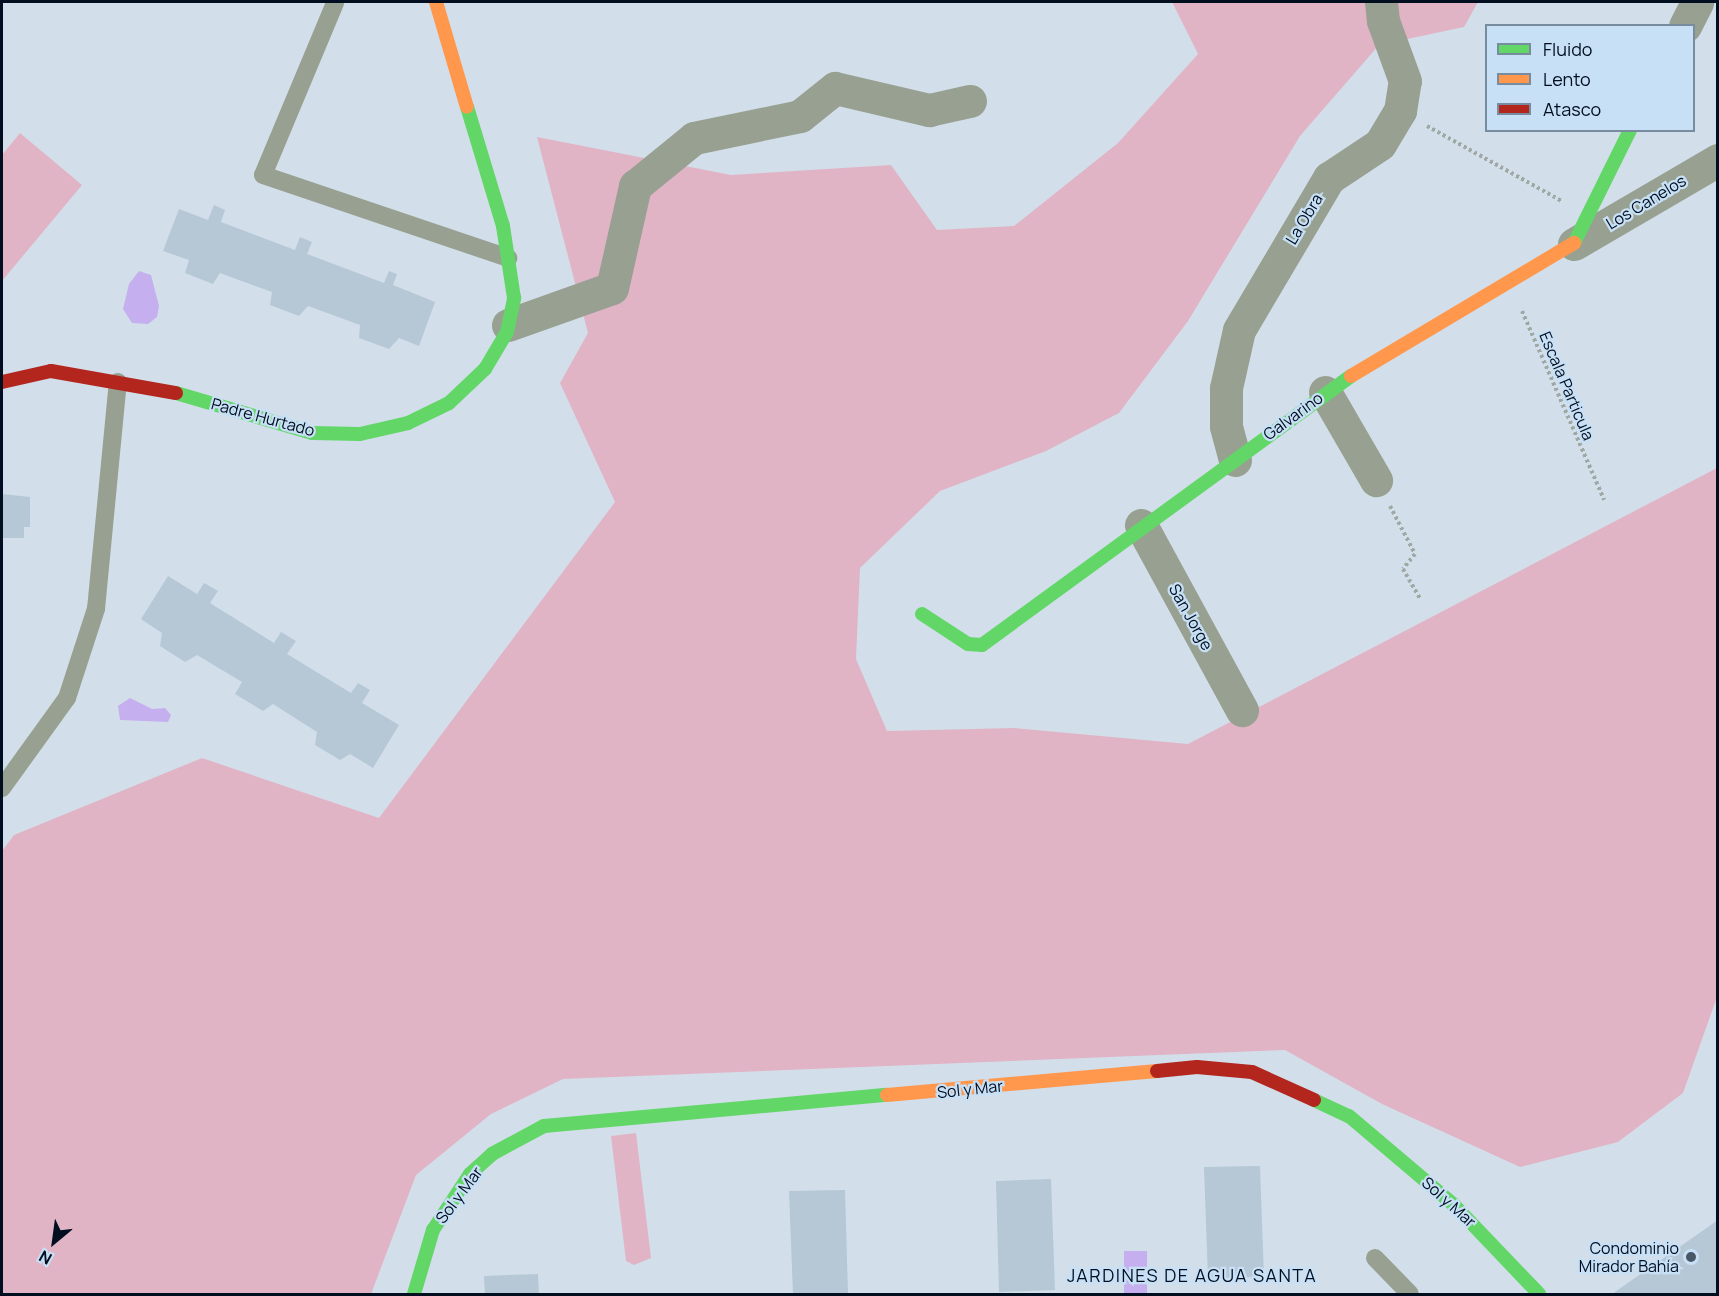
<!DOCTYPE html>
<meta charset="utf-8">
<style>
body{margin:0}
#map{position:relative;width:1719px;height:1296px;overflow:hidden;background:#d2dfea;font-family:Manrope,sans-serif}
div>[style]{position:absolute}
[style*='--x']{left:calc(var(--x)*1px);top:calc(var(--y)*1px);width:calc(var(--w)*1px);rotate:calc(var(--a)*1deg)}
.green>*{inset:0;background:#e1b4c5}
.water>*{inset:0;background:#c5afee}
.building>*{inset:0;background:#b6c7d6}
.path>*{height:4px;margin-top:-2px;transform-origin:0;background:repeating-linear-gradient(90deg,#9fa8a4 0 3px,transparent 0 6px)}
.lane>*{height:18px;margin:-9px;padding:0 9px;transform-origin:9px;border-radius:9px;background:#98a091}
.street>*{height:33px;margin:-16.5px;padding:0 16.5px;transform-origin:16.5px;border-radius:16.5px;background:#98a091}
.fast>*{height:14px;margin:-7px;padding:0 7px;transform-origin:7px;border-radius:7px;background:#63d668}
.slow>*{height:14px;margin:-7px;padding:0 7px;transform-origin:7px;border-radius:7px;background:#ff974d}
.jam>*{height:14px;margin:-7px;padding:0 7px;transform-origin:7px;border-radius:7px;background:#b3261e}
.dots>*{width:16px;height:16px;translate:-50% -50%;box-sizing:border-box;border:3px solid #c8e0f5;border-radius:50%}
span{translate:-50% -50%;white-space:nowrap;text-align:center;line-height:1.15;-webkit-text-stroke:4.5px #c8e0f5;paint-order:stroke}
.street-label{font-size:16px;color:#000e20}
.poi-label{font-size:16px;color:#000e20}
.right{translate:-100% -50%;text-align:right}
.neighbourhood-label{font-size:18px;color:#000e20;letter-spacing:1.5px}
.frame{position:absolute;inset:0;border:3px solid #000e20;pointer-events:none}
.legend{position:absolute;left:1485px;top:24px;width:210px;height:108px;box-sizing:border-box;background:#c8e0f5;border:2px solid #788ca0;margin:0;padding:8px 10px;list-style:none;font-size:18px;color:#000e20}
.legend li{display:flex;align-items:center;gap:12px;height:30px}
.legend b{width:30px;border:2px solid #788ca0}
.north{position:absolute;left:24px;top:1212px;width:60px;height:60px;-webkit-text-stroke:4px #c8e0f5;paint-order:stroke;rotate:209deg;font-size:16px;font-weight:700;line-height:24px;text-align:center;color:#000e20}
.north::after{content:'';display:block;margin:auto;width:21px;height:27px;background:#000e20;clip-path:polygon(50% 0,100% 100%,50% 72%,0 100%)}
</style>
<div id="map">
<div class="green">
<i style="clip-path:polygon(1172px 2px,1478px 2px,1464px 27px,1379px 45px,1300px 136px,1188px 321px,1119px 413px,1046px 451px,940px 491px,860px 568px,856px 659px,887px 731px,1014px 728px,1188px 744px,1717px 468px,1717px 997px,1683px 1093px,1618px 1142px,1520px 1167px,1382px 1104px,1285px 1050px,563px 1079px,491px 1114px,416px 1175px,371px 1294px,2px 1294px,2px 851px,14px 835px,202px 758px,379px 818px,615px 502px,560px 383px,588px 333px,537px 137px,731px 175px,891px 165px,937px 230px,1014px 226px,1118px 143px,1198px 54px)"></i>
<i style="clip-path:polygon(20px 133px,82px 185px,2px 281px,2px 155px)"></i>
<i style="clip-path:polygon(636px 1133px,651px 1258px,634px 1265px,626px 1261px,611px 1136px)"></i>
</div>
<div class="water">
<i style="clip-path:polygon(139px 271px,151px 275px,159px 306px,157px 317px,148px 324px,132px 323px,123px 309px,129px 284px)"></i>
<i style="clip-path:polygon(130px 698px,152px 709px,165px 708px,171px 715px,168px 722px,120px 720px,118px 706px)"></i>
<i style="clip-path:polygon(1124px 1251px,1147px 1251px,1147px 1294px,1124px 1294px)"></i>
</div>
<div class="building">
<i style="clip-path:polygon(214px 205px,225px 210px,221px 222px,295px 250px,300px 237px,312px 242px,307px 254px,384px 283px,389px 271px,397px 274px,393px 285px,435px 302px,419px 346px,399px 338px,389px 349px,359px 338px,360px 325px,308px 306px,299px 316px,270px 305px,272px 292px,220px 273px,213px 284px,185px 273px,189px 260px,163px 251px,179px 209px,208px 220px)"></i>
<i style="clip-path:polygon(2px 494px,30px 497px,30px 527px,24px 527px,24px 538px,2px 538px)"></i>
<i style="clip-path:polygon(168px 576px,197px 594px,204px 583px,218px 591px,210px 603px,274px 643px,281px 632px,296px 641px,287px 654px,351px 693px,358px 683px,370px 690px,362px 703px,399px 725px,373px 768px,350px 754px,340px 760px,315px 745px,317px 732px,273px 704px,263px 711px,235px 694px,242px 682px,197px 655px,185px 662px,160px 646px,162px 633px,141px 619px)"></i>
<i style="clip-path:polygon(1260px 1166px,1264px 1277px,1208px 1278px,1204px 1167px)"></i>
<i style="clip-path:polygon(1051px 1179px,1055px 1290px,999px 1292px,996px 1181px)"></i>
<i style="clip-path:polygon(845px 1190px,848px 1294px,793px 1294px,789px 1191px)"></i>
<i style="clip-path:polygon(1718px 1220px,1718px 1294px,1612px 1294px)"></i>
<i style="clip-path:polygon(538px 1274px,539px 1294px,485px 1294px,484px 1276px)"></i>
</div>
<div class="path">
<i style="--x:1427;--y:126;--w:154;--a:29.1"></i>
<i style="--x:1522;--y:311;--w:206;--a:66.5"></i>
<i style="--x:1390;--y:506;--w:54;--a:62.5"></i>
<i style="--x:1415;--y:554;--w:19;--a:129"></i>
<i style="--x:1403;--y:569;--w:34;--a:60"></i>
</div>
<div class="lane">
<i style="--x:335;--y:3;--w:186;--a:112.7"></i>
<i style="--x:263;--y:175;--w:259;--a:18.7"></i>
<i style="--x:2;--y:788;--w:111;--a:-54.2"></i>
<i style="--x:67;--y:698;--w:94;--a:-72"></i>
<i style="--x:96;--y:609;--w:228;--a:-84.5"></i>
<i style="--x:1375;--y:1258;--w:50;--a:45.8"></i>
</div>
<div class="street">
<i style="--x:1685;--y:26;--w:27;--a:-63"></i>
<i style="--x:1574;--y:244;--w:167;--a:-30.3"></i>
<i style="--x:508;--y:325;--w:110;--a:-19.6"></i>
<i style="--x:612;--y:288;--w:105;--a:-77.3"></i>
<i style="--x:635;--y:186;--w:76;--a:-39.1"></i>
<i style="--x:694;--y:138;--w:108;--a:-11.7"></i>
<i style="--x:800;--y:116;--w:45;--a:-38.7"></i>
<i style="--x:835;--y:88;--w:97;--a:13.2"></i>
<i style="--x:929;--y:110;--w:42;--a:-12.4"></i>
<i style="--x:1325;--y:392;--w:102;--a:59.9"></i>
<i style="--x:1235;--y:460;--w:35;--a:-105"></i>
<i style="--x:1226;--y:426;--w:38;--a:-90"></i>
<i style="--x:1226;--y:388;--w:59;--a:-77.4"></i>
<i style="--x:1239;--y:330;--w:177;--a:-59.4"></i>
<i style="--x:1329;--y:178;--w:61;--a:-33.7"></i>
<i style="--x:1380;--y:144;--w:39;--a:-59"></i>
<i style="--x:1400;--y:111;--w:30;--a:-81"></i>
<i style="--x:1405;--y:81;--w:64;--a:-110.1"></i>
<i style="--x:1383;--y:21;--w:19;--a:-96"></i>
<i style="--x:1141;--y:525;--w:211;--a:61.4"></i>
</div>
<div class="fast">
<i style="--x:1574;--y:243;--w:126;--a:-63.6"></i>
<i style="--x:176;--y:393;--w:142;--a:16.4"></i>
<i style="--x:312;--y:433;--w:48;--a:1.2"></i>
<i style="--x:360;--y:434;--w:49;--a:-12.9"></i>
<i style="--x:408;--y:423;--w:46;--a:-26"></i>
<i style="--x:449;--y:403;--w:50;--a:-43.4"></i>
<i style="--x:485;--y:369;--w:43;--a:-59.3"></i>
<i style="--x:507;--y:332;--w:35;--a:-78"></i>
<i style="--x:514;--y:298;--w:73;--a:-98.7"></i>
<i style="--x:503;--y:226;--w:124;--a:-106.8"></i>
<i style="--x:922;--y:614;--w:55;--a:33.1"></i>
<i style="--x:968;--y:644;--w:14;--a:4"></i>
<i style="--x:982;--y:645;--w:457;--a:-36.1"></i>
<i style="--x:1314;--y:1100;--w:38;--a:25"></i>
<i style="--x:1349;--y:1116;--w:139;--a:40.3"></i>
<i style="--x:1455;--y:1206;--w:122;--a:46.3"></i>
<i style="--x:414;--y:1294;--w:67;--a:-73.5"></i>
<i style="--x:433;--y:1230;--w:67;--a:-56.5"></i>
<i style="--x:470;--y:1174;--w:30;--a:-42"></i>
<i style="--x:492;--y:1154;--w:59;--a:-28.3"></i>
<i style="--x:544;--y:1126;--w:344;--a:-5.2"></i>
</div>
<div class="slow">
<i style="--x:436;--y:2;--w:109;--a:73.6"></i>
<i style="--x:1351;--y:376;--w:260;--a:-30.8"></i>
<i style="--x:887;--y:1095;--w:271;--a:-5.1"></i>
</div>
<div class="jam">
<i style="--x:2;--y:382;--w:50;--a:-12.7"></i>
<i style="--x:51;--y:371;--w:127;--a:10"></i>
<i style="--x:1157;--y:1071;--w:40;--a:-5.7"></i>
<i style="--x:1197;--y:1067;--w:55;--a:5.2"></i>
<i style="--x:1252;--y:1072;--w:68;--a:24.3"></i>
</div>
<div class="dots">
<i style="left:1691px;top:1257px;background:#4a5767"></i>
</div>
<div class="street-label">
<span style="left:1646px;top:202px;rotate:-31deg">Los Canelos</span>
<span style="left:1304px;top:219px;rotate:-59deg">La Obra</span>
<span style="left:1567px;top:386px;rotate:67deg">Escala Particula</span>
<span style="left:1293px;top:416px;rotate:-36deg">Galvarino</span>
<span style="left:263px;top:417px;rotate:15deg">Padre Hurtado</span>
<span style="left:1191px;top:617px;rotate:61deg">San Jorge</span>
<span style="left:970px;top:1089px;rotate:-6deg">Sol y Mar</span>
<span style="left:459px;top:1195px;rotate:-53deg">Sol y Mar</span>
<span style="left:1449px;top:1202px;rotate:42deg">Sol y Mar</span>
</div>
<div class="poi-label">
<span class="right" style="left:1679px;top:1257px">Condominio<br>Mirador Bahía</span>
</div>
<div class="neighbourhood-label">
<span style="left:1192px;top:1275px">JARDINES DE AGUA SANTA</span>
</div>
<div class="frame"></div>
<ul class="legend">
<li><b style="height:8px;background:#63d668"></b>Fluido</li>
<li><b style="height:8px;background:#ff974d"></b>Lento</li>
<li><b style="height:8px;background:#b3261e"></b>Atasco</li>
</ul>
<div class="north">N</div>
</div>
